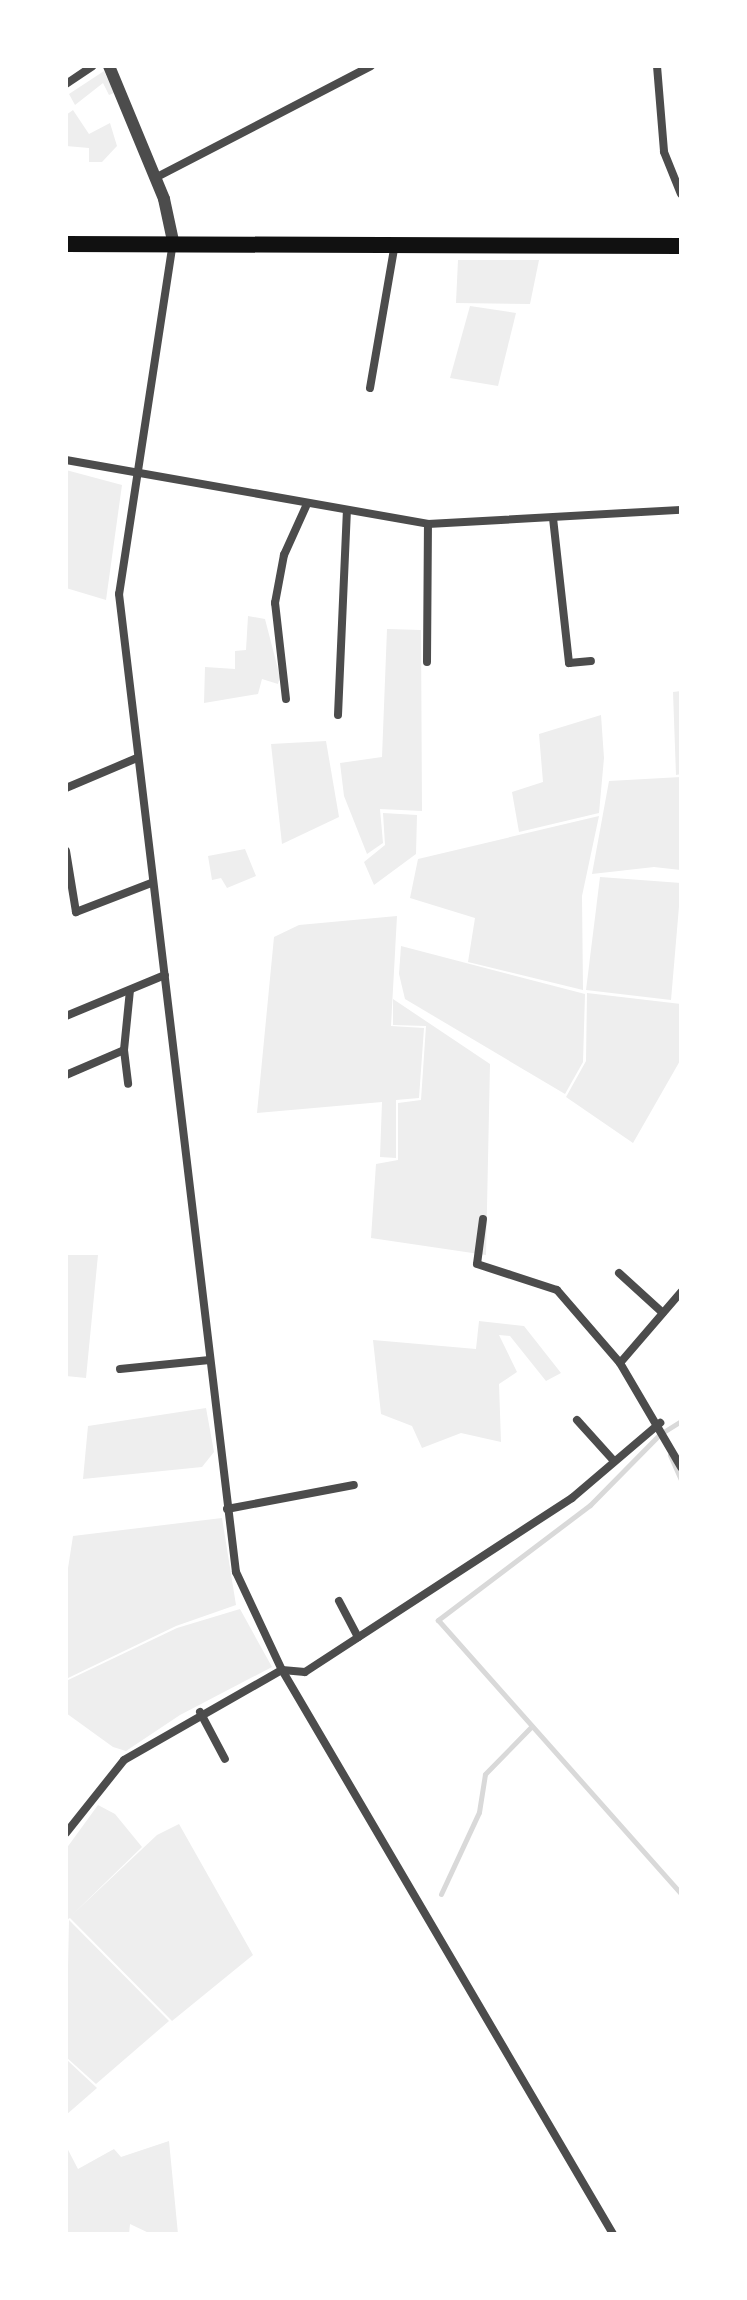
<!DOCTYPE html>
<style>
body{margin:0}
#map{position:relative;width:747px;height:2300px;overflow:hidden;background:#fff;font-family:"Alegreya Sans",sans-serif}
div>[style]{position:absolute}
[style*='--x']{left:calc(var(--x)*1px);top:calc(var(--y)*1px);width:calc(var(--w)*1px);rotate:calc(var(--a)*1deg)}
.green>*{inset:0;background:#eee}
.stream>*{height:5px;margin:-2.5px;padding:0 2.5px;transform-origin:2.5px;border-radius:2.5px;background:#d9d9d9}
.minor>*{height:8px;margin:-4px;padding:0 4px;transform-origin:4px;border-radius:4px;background:#4c4c4c}
.tertiary>*{height:12px;margin:-6px;padding:0 6px;transform-origin:6px;border-radius:6px;background:#4c4c4c}
.trunk>*{height:16px;margin:-8px;padding:0 8px;transform-origin:8px;border-radius:8px;background:#111}
span{translate:-50% -50%;white-space:nowrap;text-align:center;line-height:1.15;-webkit-text-stroke:8px #fff;paint-order:stroke}
.frame{position:absolute;inset:0;border:68px solid #fff;pointer-events:none}
</style>
<div id="map">
<div class="green">
<i style="clip-path:polygon(104px 71px,114px 93px,109px 95px,103px 83px,75px 105px,69px 94px)"></i>
<i style="clip-path:polygon(73px 110px,89px 134px,110px 123px,117px 146px,102px 162px,89px 162px,89px 148px,66px 146px,66px 115px)"></i>
<i style="clip-path:polygon(458px 260px,539px 260px,530px 304px,456px 303px)"></i>
<i style="clip-path:polygon(470px 306px,516px 313px,498px 386px,450px 378px)"></i>
<i style="clip-path:polygon(66px 470px,122px 485px,106px 600px,66px 588px)"></i>
<i style="clip-path:polygon(248px 616px,265px 619px,280px 677px,278px 684px,262px 679px,258px 694px,204px 703px,205px 667px,235px 669px,235px 651px,246px 650px)"></i>
<i style="clip-path:polygon(387px 629px,421px 630px,422px 811px,380px 809px,383px 843px,367px 854px,344px 796px,340px 763px,382px 757px)"></i>
<i style="clip-path:polygon(681px 691px,681px 774px,676px 775px,673px 692px)"></i>
<i style="clip-path:polygon(601px 715px,604px 758px,599px 813px,519px 832px,512px 792px,543px 782px,539px 734px)"></i>
<i style="clip-path:polygon(326px 741px,339px 817px,282px 844px,271px 744px)"></i>
<i style="clip-path:polygon(681px 777px,681px 870px,654px 867px,592px 874px,609px 781px)"></i>
<i style="clip-path:polygon(383px 813px,417px 815px,416px 854px,374px 885px,364px 862px,385px 845px)"></i>
<i style="clip-path:polygon(599px 816px,582px 896px,583px 990px,468px 962px,475px 918px,410px 898px,418px 859px)"></i>
<i style="clip-path:polygon(245px 849px,256px 876px,227px 888px,221px 878px,212px 880px,208px 856px)"></i>
<i style="clip-path:polygon(600px 877px,681px 883px,671px 1000px,586px 990px)"></i>
<i style="clip-path:polygon(397px 916px,391px 1026px,424px 1028px,419px 1098px,396px 1100px,396px 1158px,380px 1157px,382px 1102px,257px 1113px,274px 937px,299px 925px)"></i>
<i style="clip-path:polygon(401px 946px,585px 994px,583px 1062px,565px 1094px,405px 999px,399px 974px)"></i>
<i style="clip-path:polygon(587px 993px,681px 1004px,681px 1059px,633px 1143px,566px 1097px,586px 1061px)"></i>
<i style="clip-path:polygon(393px 999px,490px 1064px,486px 1255px,371px 1238px,376px 1164px,398px 1160px,398px 1103px,421px 1100px,426px 1026px,393px 1025px)"></i>
<i style="clip-path:polygon(66px 1255px,98px 1255px,86px 1378px,66px 1376px)"></i>
<i style="clip-path:polygon(479px 1321px,524px 1326px,561px 1373px,546px 1381px,510px 1336px,499px 1335px,517px 1372px,499px 1384px,501px 1442px,461px 1433px,422px 1448px,412px 1426px,381px 1414px,373px 1340px,476px 1349px)"></i>
<i style="clip-path:polygon(206px 1408px,214px 1452px,202px 1467px,83px 1479px,88px 1426px)"></i>
<i style="clip-path:polygon(222px 1518px,236px 1605px,176px 1626px,66px 1679px,66px 1581px,73px 1536px)"></i>
<i style="clip-path:polygon(240px 1609px,272px 1667px,180px 1715px,126px 1751px,113px 1747px,66px 1713px,66px 1681px,177px 1628px)"></i>
<i style="clip-path:polygon(98px 1805px,115px 1814px,142px 1847px,71px 1916px,157px 1835px,179px 1824px,253px 1955px,172px 2021px,70px 1918px,66px 1920px,66px 1849px)"></i>
<i style="clip-path:polygon(69px 1920px,169px 2021px,96px 2084px,66px 2057px)"></i>
<i style="clip-path:polygon(66px 2059px,97px 2088px,66px 2115px)"></i>
<i style="clip-path:polygon(169px 2141px,178px 2234px,151px 2234px,130px 2224px,129px 2234px,66px 2234px,66px 2146px,78px 2169px,114px 2149px,121px 2157px)"></i>
</div>
<div class="stream">
<i style="--x:681;--y:1421;--w:25;--a:148"></i>
<i style="--x:660;--y:1434;--w:100;--a:134.6"></i>
<i style="--x:590;--y:1505;--w:191;--a:142.9"></i>
<i style="--x:438;--y:1620;--w:366;--a:48.4"></i>
<i style="--x:670;--y:1455;--w:27;--a:66"></i>
<i style="--x:441;--y:1894;--w:90;--a:-65.1"></i>
<i style="--x:479;--y:1812;--w:38;--a:-81"></i>
<i style="--x:485;--y:1774;--w:66;--a:-45.6"></i>
</div>
<div class="minor">
<i style="--x:657;--y:66;--w:86;--a:85.3"></i>
<i style="--x:664;--y:152;--w:45;--a:68"></i>
<i style="--x:66;--y:84;--w:32;--a:-34"></i>
<i style="--x:155;--y:178;--w:243;--a:-27.4"></i>
<i style="--x:173;--y:242;--w:356;--a:98.7"></i>
<i style="--x:119;--y:594;--w:985;--a:83.18"></i>
<i style="--x:236;--y:1572;--w:108;--a:64.9"></i>
<i style="--x:282;--y:1670;--w:654;--a:59.59"></i>
<i style="--x:370;--y:388;--w:146;--a:-80.2"></i>
<i style="--x:66;--y:460;--w:368;--a:10"></i>
<i style="--x:428;--y:524;--w:253;--a:-3.2"></i>
<i style="--x:553;--y:518;--w:146;--a:83.7"></i>
<i style="--x:569;--y:663;--w:22;--a:-5"></i>
<i style="--x:427;--y:662;--w:138;--a:-89.6"></i>
<i style="--x:286;--y:699;--w:97;--a:-96.5"></i>
<i style="--x:275;--y:603;--w:49;--a:-79.4"></i>
<i style="--x:284;--y:555;--w:56;--a:-65.7"></i>
<i style="--x:338;--y:715;--w:204;--a:-87.5"></i>
<i style="--x:66;--y:788;--w:77;--a:-22.9"></i>
<i style="--x:66;--y:851;--w:62;--a:80.7"></i>
<i style="--x:76;--y:912;--w:80;--a:-21.1"></i>
<i style="--x:66;--y:1016;--w:107;--a:-22.5"></i>
<i style="--x:124;--y:1050;--w:34;--a:83"></i>
<i style="--x:66;--y:1075;--w:63;--a:-23.3"></i>
<i style="--x:124;--y:1050;--w:60;--a:-84.3"></i>
<i style="--x:483;--y:1219;--w:45;--a:97.6"></i>
<i style="--x:477;--y:1264;--w:84;--a:18"></i>
<i style="--x:557;--y:1290;--w:96;--a:49.2"></i>
<i style="--x:620;--y:1363;--w:121;--a:59.6"></i>
<i style="--x:619;--y:1273;--w:59;--a:42.3"></i>
<i style="--x:620;--y:1363;--w:94;--a:-49.3"></i>
<i style="--x:120;--y:1369;--w:90;--a:-5.7"></i>
<i style="--x:577;--y:1420;--w:55;--a:47.9"></i>
<i style="--x:227;--y:1509;--w:129;--a:-10.7"></i>
<i style="--x:339;--y:1601;--w:41;--a:62.2"></i>
<i style="--x:200;--y:1712;--w:53;--a:62"></i>
<i style="--x:66;--y:1833;--w:93;--a:-51.5"></i>
<i style="--x:124;--y:1760;--w:182;--a:-29.7"></i>
<i style="--x:282;--y:1670;--w:23;--a:5"></i>
<i style="--x:305;--y:1672;--w:319;--a:-33.1"></i>
<i style="--x:572;--y:1498;--w:116;--a:-40.4"></i>
</div>
<div class="tertiary">
<i style="--x:109;--y:66;--w:144;--a:67.5"></i>
<i style="--x:164;--y:199;--w:43;--a:77.9"></i>
</div>
<div class="trunk">
<i style="--x:66;--y:244;--w:615;--a:0.19"></i>
</div>
<div class="frame"></div>
</div>
